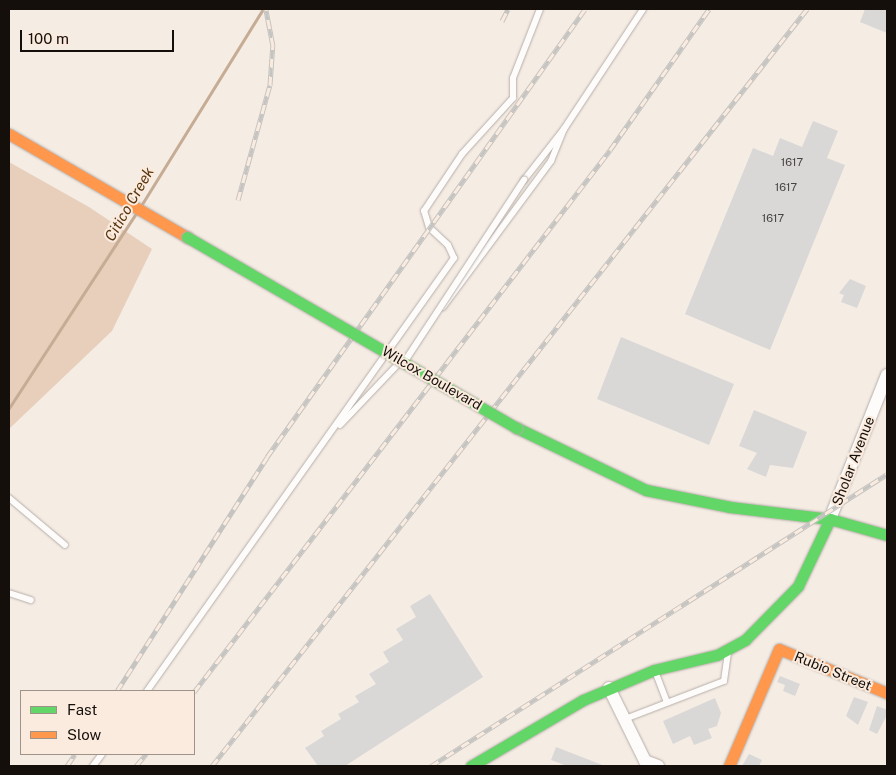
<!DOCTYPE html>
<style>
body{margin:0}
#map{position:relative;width:896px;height:775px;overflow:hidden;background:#f5ece4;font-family:"Public Sans",sans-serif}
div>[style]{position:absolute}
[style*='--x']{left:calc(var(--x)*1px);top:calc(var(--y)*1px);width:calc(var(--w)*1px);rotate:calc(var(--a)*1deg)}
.forest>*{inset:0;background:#e7cfbb}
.stream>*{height:3px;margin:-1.5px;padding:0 1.5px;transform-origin:1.5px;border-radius:1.5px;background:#c6ac94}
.building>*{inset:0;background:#d9d8d7}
.roads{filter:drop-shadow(0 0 1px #b5aea8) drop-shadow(0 0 1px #b5aea8)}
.lane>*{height:6px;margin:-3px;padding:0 3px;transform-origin:3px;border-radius:3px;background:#fefcfb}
.street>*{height:12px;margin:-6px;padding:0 6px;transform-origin:6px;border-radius:6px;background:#fefcfb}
.fast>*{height:11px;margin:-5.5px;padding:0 5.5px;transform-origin:5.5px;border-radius:5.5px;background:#63d668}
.slow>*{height:11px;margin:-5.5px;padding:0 5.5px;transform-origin:5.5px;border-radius:5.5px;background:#ff974d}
.rail>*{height:5px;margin-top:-2.5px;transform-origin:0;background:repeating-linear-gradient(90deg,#fbebde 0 9px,#c6c4c1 0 18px);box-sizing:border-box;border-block:1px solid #c6c4c1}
.bridges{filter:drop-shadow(0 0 1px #b5aea8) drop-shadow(0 0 1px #b5aea8)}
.lane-bridge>*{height:6px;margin:-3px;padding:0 3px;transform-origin:3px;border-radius:3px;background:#fefcfb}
.fast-bridge>*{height:11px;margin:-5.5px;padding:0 5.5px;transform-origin:5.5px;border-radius:5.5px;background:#63d668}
span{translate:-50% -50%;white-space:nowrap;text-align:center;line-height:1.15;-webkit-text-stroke:4px #fbebde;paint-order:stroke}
.number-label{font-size:11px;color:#474340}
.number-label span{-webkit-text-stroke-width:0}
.street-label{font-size:14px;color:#140f0a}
.water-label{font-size:15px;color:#57350f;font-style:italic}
.frame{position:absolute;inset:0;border:10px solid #140f0a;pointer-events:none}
.legend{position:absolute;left:20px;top:690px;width:175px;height:65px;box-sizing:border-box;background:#fbebde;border:1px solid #9f9389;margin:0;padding:6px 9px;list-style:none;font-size:15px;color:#140f0a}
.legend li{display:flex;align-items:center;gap:10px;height:25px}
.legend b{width:25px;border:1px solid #9f9389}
.scale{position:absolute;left:20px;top:30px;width:154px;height:22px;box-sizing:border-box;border:2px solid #140f0a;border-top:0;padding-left:6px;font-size:15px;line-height:18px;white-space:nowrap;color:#140f0a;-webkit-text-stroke:4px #fbebde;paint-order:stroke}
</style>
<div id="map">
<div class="forest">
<i style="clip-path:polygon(9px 162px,89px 207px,152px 249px,112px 331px,9px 429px)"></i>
</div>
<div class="stream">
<i style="--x:142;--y:204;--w:229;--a:-58.2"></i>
<i style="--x:9;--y:408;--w:233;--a:-56.9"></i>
</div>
<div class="building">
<i style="clip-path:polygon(865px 9px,887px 9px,887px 33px,860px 22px)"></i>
<i style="clip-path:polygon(813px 121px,838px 131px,827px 158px,845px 165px,770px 350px,685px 314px,753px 148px,773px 156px,780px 138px,802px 147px)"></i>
<i style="clip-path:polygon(850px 279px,866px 286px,857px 308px,841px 302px,844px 295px,839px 293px)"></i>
<i style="clip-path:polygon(621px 337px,734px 384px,709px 445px,597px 399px)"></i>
<i style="clip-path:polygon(754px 410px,807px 432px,793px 468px,770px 465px,766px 477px,747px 469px,757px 453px,739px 446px)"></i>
<i style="clip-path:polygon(430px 594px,483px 677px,345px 766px,318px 766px,305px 748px,324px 736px,321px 731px,341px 719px,338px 714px,359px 702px,355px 696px,376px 684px,369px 674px,389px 662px,383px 652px,403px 640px,396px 629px,416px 617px,410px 606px)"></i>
<i style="clip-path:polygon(780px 676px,800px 684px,795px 696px,783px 691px,785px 685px,777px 682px)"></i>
<i style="clip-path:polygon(854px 697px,868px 702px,858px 725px,846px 716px)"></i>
<i style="clip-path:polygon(715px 698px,721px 713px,717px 726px,708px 729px,712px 738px,694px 745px,690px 736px,673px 744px,663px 721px)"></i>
<i style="clip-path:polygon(877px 706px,887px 710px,887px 715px,877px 734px,869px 730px)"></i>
<i style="clip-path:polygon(556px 747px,605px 766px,567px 766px,551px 760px)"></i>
<i style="clip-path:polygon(749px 754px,762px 760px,759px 766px,742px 766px)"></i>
</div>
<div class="roads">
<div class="lane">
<i style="--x:524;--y:180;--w:65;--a:-51.9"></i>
<i style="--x:564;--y:129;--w:144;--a:-56.6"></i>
<i style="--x:443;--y:307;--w:182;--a:-53.5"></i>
<i style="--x:551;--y:161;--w:35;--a:-68"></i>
<i style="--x:340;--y:425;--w:87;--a:-46.4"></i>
<i style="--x:9;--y:498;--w:73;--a:40"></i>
<i style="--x:9;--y:593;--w:23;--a:18"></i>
<i style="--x:655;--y:671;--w:33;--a:69"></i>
<i style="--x:147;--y:691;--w:531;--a:-54.66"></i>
<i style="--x:454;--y:258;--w:14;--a:-115"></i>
<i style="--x:448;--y:245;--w:26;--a:-137"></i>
<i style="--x:429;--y:227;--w:17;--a:-107"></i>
<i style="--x:424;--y:211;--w:69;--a:-56.3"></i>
<i style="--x:462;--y:154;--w:76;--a:-47.7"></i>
<i style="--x:513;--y:98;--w:20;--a:-90"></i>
<i style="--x:513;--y:78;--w:74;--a:-68.6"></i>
<i style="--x:625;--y:719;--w:106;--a:-21"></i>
<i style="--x:724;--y:681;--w:30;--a:-82"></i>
<i style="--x:93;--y:766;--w:15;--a:-53"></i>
</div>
<div class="street">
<i style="--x:830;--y:519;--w:155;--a:-68.4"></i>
<i style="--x:609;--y:688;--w:81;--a:63.7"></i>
<i style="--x:645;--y:761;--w:14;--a:21"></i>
</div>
<div class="fast">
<i style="--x:517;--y:428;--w:143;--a:25.7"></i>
<i style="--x:646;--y:490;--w:86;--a:11.4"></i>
<i style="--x:730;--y:507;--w:101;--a:6.8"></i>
<i style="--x:830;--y:519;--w:59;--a:15.7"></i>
<i style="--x:471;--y:766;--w:130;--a:-30.5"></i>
<i style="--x:583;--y:700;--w:77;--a:-22.9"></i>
<i style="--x:654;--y:670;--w:65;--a:-13.4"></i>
<i style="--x:717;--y:655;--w:32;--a:-28"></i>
<i style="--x:745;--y:640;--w:76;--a:-45.5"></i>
<i style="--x:798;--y:586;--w:74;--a:-64.5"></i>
</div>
<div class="slow">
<i style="--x:9;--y:134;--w:206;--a:30.1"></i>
<i style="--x:729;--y:766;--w:127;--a:-66.9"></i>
<i style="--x:779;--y:649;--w:117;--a:22.2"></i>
</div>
</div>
<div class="rail">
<i style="--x:502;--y:21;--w:13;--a:-63"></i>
<i style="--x:238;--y:200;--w:119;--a:-74.5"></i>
<i style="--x:270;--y:85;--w:39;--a:-86"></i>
<i style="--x:273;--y:46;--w:38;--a:-101"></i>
<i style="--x:117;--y:691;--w:278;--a:-57.3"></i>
<i style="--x:267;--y:457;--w:549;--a:-54.63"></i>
<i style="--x:194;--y:692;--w:683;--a:-52.49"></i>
<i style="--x:610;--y:150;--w:172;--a:-54.9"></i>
<i style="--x:67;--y:766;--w:14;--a:-56"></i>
<i style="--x:136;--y:766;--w:16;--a:-50"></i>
<i style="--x:212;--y:766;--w:963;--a:-51.83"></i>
<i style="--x:431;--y:766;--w:541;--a:-32.63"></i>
</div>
<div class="bridges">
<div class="lane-bridge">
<i style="--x:405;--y:361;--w:217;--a:-56.7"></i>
</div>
<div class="fast-bridge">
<i style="--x:187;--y:237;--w:381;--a:30.1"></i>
</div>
</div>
<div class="number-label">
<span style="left:792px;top:162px">1617</span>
<span style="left:786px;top:187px">1617</span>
<span style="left:773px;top:218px">1617</span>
</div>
<div class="street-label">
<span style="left:432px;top:378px;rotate:30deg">Wilcox Boulevard</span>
<span style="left:853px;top:461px;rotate:-69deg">Sholar Avenue</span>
<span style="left:833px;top:671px;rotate:22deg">Rubio Street</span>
</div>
<div class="water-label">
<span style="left:129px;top:204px;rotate:-60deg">Citico Creek</span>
</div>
<div class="frame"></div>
<ul class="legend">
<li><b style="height:6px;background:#63d668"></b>Fast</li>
<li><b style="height:6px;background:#ff974d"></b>Slow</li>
</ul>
<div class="scale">100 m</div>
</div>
